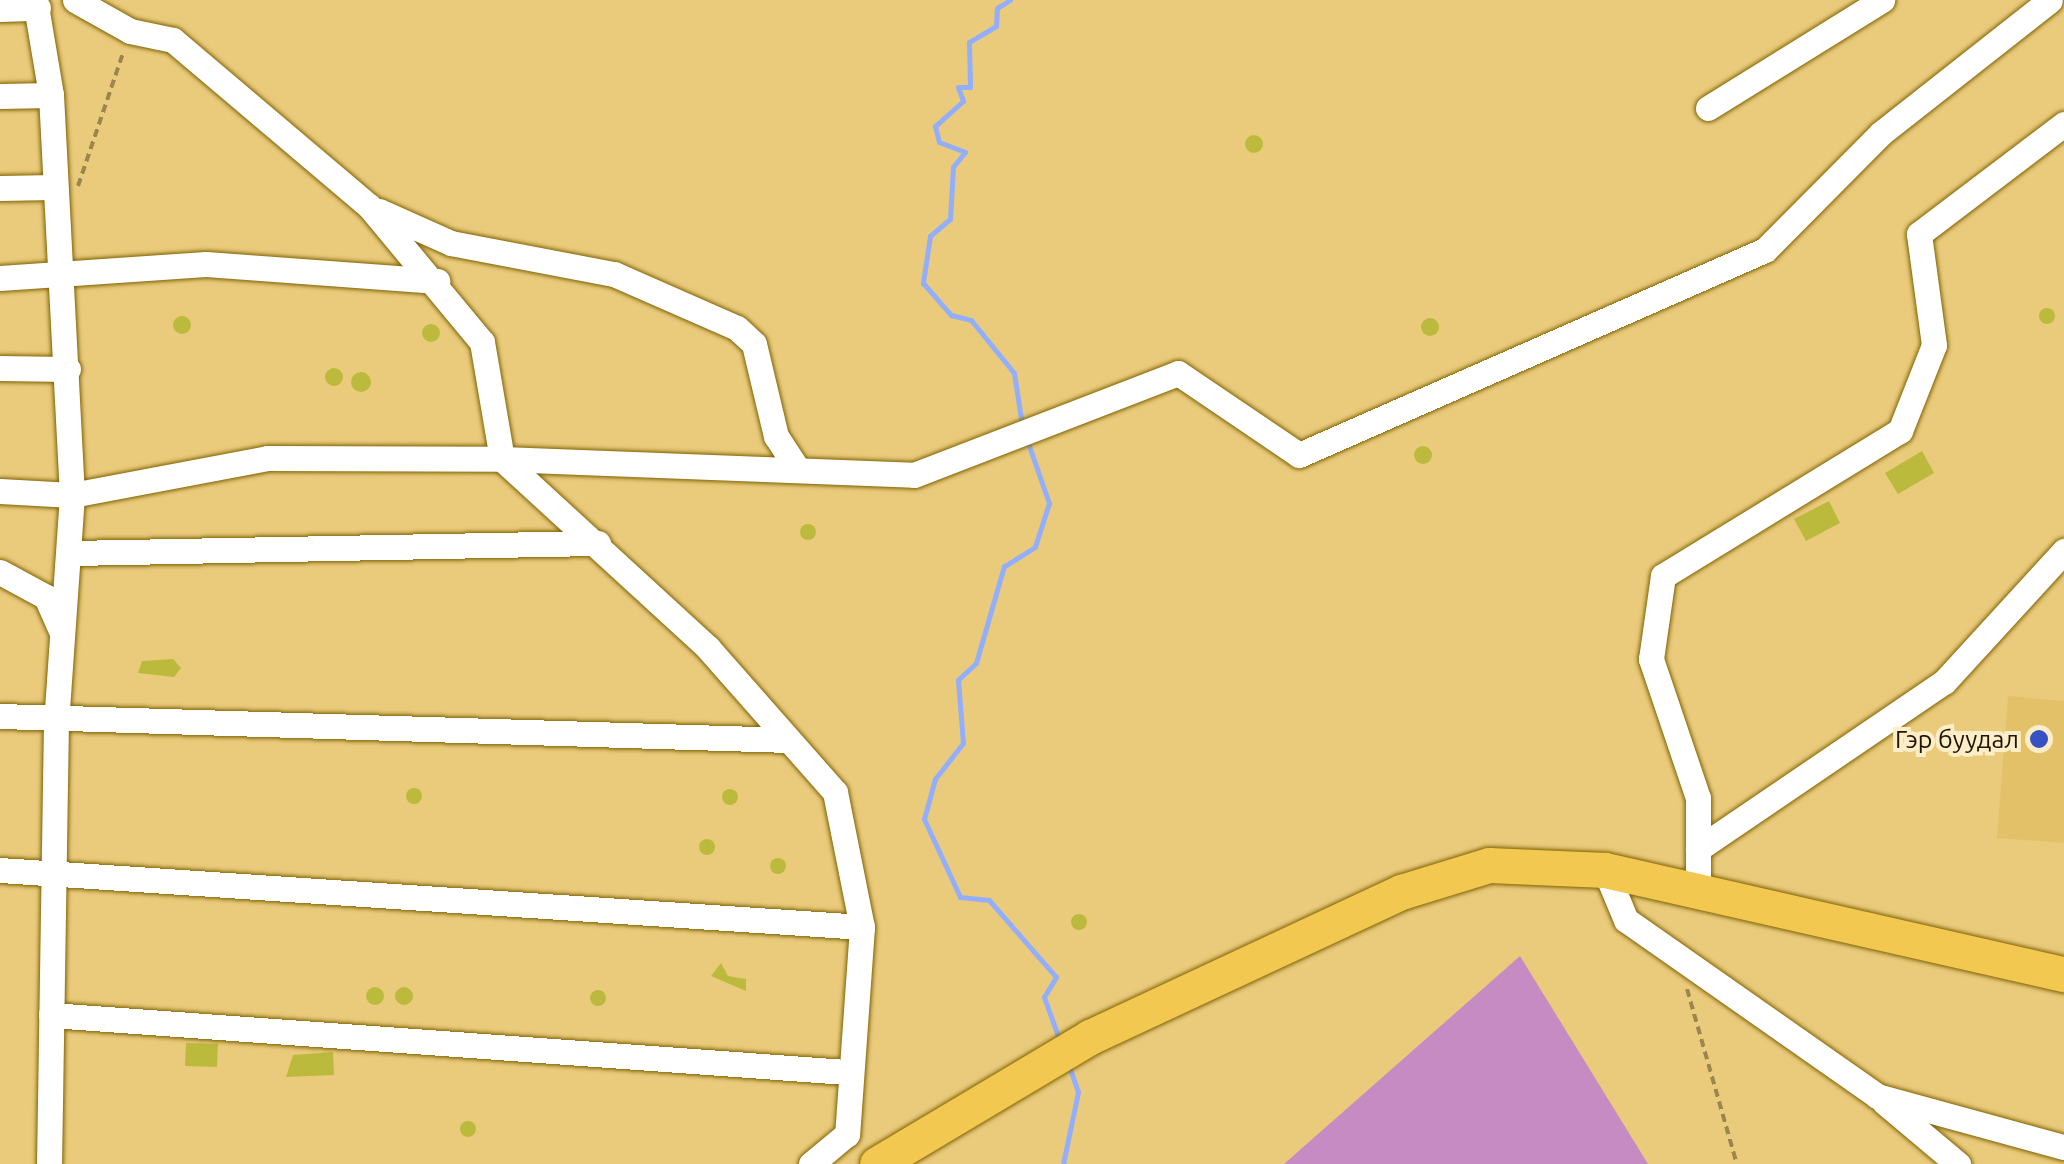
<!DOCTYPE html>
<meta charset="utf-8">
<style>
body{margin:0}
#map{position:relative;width:2064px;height:1164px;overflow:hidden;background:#eacb7c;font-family:Ubuntu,sans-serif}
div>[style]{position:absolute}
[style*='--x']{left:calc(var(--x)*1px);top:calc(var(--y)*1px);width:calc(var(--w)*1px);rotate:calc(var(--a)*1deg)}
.built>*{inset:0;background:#e3c169}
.green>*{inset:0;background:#c78bc3}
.stream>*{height:5px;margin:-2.5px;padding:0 2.5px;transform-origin:2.5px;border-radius:2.5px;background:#93affc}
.building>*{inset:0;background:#bcba3c}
.round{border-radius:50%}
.path>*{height:4px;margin-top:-2px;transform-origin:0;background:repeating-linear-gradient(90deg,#9c864d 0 8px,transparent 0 13px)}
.roads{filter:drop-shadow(0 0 2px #806302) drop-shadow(0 0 2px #806302)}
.minor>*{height:25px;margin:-12.5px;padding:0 12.5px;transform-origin:12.5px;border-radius:12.5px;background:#fff}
.highway>*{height:35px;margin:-17.5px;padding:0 17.5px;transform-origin:17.5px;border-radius:17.5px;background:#f3c850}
.dots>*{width:28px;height:28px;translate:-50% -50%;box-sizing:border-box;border:5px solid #fdeec8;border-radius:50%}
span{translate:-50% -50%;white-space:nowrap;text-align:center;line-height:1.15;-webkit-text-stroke:8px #fdeec8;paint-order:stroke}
.poi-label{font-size:25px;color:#1e1500}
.right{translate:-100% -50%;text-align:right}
</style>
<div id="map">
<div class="built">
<i style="clip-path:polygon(2008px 696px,2064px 701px,2064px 843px,1997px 838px)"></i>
</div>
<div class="green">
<i style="clip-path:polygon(1520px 956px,1648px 1164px,1284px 1164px)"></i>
</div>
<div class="stream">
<i style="--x:1010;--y:0;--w:15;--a:148"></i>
<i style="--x:997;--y:8;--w:18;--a:93"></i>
<i style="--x:996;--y:26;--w:31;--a:149"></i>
<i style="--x:969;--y:42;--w:45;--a:88.7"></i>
<i style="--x:970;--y:87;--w:12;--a:180"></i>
<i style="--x:958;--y:87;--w:15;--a:70"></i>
<i style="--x:963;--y:101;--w:38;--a:138"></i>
<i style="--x:935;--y:126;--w:16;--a:76"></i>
<i style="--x:939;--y:142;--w:28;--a:21"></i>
<i style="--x:965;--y:152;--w:19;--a:129"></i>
<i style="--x:953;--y:167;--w:52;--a:93.3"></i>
<i style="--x:950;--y:219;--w:26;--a:140"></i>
<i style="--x:930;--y:236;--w:48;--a:98.5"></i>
<i style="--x:923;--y:283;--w:43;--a:48.8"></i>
<i style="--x:951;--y:315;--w:21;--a:14"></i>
<i style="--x:971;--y:320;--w:68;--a:50.9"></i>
<i style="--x:1014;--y:373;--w:53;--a:81.3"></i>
<i style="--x:1027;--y:440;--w:67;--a:70.8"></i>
<i style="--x:1049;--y:503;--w:46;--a:107.7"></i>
<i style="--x:1035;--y:547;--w:36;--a:148"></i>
<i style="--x:1004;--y:566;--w:101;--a:106.1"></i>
<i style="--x:976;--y:663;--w:25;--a:137"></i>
<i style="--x:958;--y:680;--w:63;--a:85.5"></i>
<i style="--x:963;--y:743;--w:46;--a:127.9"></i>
<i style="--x:935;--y:779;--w:41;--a:105.4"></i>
<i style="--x:924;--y:819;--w:86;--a:65.2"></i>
<i style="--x:960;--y:897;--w:29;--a:6"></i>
<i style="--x:989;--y:900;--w:102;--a:49"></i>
<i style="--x:1056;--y:977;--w:23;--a:121"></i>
<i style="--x:1044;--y:997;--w:45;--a:70.3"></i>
<i style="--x:1063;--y:1164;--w:74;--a:-78.2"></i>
<i style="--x:1078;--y:1092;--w:31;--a:-109"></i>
</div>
<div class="building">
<i class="round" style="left:1245px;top:135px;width:18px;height:18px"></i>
<i class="round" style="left:2039px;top:308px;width:16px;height:16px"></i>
<i class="round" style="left:173px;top:316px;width:18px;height:18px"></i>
<i class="round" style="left:1421px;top:318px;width:18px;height:18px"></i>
<i class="round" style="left:422px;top:324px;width:18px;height:18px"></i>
<i class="round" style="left:325px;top:368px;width:18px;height:18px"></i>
<i class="round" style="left:351px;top:372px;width:20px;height:20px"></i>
<i class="round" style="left:1414px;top:446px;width:18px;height:18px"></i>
<i style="clip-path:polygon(1922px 451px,1934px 473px,1898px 494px,1885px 473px)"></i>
<i style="clip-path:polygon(1829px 501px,1840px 523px,1806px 541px,1794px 519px)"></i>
<i class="round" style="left:800px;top:524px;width:16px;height:16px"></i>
<i style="clip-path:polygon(173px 659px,181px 668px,174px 677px,138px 673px,142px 661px)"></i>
<i class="round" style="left:406px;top:788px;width:16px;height:16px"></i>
<i class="round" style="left:722px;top:789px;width:16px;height:16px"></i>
<i class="round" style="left:699px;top:839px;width:16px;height:16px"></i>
<i class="round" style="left:770px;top:858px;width:16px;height:16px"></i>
<i class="round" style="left:1071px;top:914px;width:16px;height:16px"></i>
<i style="clip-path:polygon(721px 963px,728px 976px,746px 979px,746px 991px,711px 976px)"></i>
<i class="round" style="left:366px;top:987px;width:18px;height:18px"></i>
<i class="round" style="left:395px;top:987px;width:18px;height:18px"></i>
<i class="round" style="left:590px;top:990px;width:16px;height:16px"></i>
<i style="clip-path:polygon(186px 1043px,218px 1044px,217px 1067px,185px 1066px)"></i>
<i style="clip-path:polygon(333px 1052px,334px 1075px,286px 1077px,293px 1055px)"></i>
<i class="round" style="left:460px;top:1121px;width:16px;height:16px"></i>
</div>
<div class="path">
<i style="--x:78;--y:186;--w:140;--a:-71.3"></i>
<i style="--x:1687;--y:989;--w:182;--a:74.1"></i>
</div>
<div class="roads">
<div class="minor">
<i style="--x:35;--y:0;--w:96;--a:80.4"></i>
<i style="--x:51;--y:95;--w:401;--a:87"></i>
<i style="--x:72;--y:495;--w:227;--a:94"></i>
<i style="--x:56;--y:721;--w:443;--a:90.9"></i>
<i style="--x:75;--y:0;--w:63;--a:29.4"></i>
<i style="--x:130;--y:31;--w:44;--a:11.8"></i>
<i style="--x:173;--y:40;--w:257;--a:40.3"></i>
<i style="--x:369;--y:206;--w:177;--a:50.3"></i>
<i style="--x:482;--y:342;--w:119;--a:80.3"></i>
<i style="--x:502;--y:459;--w:412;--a:2.2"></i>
<i style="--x:914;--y:475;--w:283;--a:-21.1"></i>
<i style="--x:1178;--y:373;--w:146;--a:34.1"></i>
<i style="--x:1299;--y:455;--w:509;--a:-23.75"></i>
<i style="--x:1765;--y:250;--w:163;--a:-45.2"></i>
<i style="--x:1880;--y:134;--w:216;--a:-38.2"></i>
<i style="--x:0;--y:9;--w:38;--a:-2"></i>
<i style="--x:0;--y:96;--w:51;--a:-1.1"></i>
<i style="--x:1708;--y:108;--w:205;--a:-31.8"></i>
<i style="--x:0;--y:188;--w:54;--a:-1.1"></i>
<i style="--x:379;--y:211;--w:79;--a:24"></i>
<i style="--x:451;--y:243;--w:166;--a:10.8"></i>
<i style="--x:614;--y:274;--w:134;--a:23.7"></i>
<i style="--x:737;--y:328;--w:23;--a:43"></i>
<i style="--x:754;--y:344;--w:95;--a:76.6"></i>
<i style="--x:776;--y:436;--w:35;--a:57"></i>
<i style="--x:0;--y:278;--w:206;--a:-3.9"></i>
<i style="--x:206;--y:264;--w:232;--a:4.2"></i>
<i style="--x:0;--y:368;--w:68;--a:0.8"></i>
<i style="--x:0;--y:491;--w:72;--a:3.2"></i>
<i style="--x:72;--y:495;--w:198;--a:-10.7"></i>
<i style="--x:267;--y:458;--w:235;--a:0.2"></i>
<i style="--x:502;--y:459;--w:280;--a:42.5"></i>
<i style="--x:708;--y:648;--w:192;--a:48.6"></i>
<i style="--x:835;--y:792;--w:138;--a:78.7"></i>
<i style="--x:862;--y:927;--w:208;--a:94.1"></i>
<i style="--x:847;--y:1134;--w:47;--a:140.2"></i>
<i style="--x:71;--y:553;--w:527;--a:-1.09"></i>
<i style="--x:0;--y:572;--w:52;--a:28.5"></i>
<i style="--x:46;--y:597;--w:36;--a:66"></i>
<i style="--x:0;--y:716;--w:788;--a:1.74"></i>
<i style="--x:1698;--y:849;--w:297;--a:-34.2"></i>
<i style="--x:1944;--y:682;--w:178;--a:-47.5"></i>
<i style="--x:0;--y:870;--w:864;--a:3.78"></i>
<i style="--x:1605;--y:870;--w:54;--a:67.2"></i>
<i style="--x:1626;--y:920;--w:307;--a:35"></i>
<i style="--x:1877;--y:1096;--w:194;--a:15.3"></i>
<i style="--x:1698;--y:891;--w:93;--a:-90"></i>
<i style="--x:1698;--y:798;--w:147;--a:-108.7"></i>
<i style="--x:1651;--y:659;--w:84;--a:-81.8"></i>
<i style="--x:1663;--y:576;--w:278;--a:-31.5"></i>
<i style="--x:1900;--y:431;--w:92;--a:-68.4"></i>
<i style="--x:1934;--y:345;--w:112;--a:-97.7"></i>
<i style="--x:1919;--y:234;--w:182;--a:-37.2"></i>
<i style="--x:51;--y:1015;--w:797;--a:4.1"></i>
<i style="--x:1884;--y:1102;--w:97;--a:40"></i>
</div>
<div class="highway">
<i style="--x:877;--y:1164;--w:248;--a:-30.8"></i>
<i style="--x:1090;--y:1037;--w:343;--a:-25"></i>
<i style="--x:1401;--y:892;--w:92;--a:-17.1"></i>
<i style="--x:1489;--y:865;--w:116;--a:2.5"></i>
<i style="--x:1605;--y:870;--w:471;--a:12.8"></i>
</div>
</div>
<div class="dots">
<i style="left:2039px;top:739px;background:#3652c3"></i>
</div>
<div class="poi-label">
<span class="right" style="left:2019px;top:739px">Гэр буудал</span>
</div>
</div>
